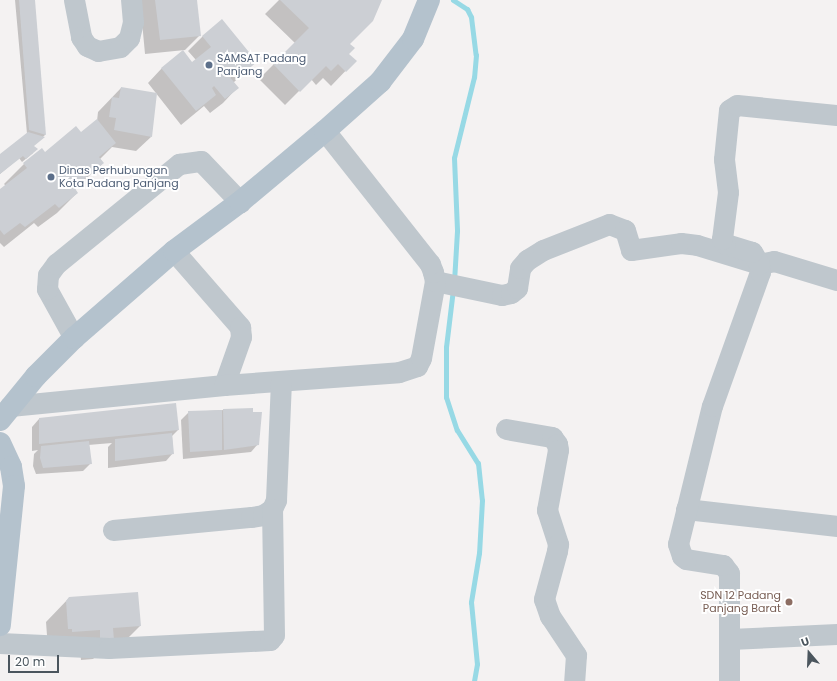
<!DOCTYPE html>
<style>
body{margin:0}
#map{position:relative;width:837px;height:681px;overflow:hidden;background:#f4f2f2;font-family:Poppins,sans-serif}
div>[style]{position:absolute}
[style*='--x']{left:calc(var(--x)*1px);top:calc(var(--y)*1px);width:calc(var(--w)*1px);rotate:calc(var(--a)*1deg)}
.shadow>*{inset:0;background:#0003}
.stream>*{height:5px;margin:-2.5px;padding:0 2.5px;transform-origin:2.5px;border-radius:2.5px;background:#97d9e5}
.building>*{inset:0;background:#cccfd4}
.minor>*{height:21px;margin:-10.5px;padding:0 10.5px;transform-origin:10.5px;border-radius:10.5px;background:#bfc7cd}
.major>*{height:22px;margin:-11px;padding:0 11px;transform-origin:11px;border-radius:11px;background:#b4c2cd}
.dots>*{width:11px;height:11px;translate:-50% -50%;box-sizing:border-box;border:2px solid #fff;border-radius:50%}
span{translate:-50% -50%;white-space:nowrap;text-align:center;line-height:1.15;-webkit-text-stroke:4px #fff;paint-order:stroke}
.service-label{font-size:11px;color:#4e5e75}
.left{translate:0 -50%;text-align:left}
.education-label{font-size:11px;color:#785e54}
.right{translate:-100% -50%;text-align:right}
.north{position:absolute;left:789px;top:633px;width:40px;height:40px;-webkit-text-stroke:3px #fff;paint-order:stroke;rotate:341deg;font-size:11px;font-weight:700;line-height:16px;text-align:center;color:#4b565e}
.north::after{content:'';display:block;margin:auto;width:14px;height:18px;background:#4b565e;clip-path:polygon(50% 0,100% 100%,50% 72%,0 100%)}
.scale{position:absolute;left:8px;top:655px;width:51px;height:18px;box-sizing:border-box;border:2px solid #4b565e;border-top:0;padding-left:5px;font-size:12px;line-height:14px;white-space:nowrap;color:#4b565e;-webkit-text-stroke:3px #fff;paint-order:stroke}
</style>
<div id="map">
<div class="shadow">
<i style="clip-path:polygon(15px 0,34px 0,45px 135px,33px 146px,33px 153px,22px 162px,19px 158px,0 174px,0 155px,27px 134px)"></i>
<i style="clip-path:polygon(140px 0,196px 0,200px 35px,185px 50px,145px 54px)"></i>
<i style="clip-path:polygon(279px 0,381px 0,349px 44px,348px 54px,355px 61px,331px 86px,323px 78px,316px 85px,311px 79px,285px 105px,259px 79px,295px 43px,265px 14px)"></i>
<i style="clip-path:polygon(203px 36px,255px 62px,233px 83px,237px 88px,223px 103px,210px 113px,204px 106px,181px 125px,148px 83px,162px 68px,192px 63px,196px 60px,188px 51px)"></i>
<i style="clip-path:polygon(121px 88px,151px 137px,136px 151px,112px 147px,100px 159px,103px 163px,75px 189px,77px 193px,57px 213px,38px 227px,34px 223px,4px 247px,0 243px,0 191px,6px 186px,4px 184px,24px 164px,80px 134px,97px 121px,98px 112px)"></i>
<i style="clip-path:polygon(224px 410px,258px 444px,251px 452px,183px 459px,181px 420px,189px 412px)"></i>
<i style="clip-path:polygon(39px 419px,178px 430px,172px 436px,173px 453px,166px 461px,108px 468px,108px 447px,112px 443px,88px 445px,90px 464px,83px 471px,36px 474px,33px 466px,34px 454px,38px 450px,32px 451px,32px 427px)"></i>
<i style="clip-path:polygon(69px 598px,140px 626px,120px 646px,105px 647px,93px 659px,81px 660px,80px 650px,48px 649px,46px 622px)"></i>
</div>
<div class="stream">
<i style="--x:453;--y:0;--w:17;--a:33"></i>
<i style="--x:467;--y:9;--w:9;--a:63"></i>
<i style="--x:471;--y:17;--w:38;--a:83"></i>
<i style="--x:476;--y:55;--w:22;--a:95"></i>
<i style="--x:474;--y:77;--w:83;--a:103.9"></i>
<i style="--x:454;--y:158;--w:73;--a:87.6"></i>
<i style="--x:457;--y:231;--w:50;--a:93.4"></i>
<i style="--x:453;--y:289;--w:58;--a:96.9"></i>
<i style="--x:446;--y:347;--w:50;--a:90"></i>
<i style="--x:446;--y:397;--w:35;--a:72"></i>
<i style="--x:457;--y:430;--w:39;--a:58"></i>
<i style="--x:478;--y:463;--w:37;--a:84"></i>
<i style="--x:482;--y:500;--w:53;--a:93.2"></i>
<i style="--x:479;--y:553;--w:50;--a:99.3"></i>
<i style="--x:471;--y:602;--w:62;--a:84.5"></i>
<i style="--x:477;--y:664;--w:17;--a:100"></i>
</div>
<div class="building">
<i style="clip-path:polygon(19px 0,35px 0,46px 135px,29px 130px)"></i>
<i style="clip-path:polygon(155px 0,197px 0,201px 36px,160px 40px)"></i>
<i style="clip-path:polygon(280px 0,382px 0,373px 21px,350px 44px,355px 48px,349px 54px,357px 61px,346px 72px,338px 64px,331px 71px,326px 66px,300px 92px,273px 64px,309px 28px)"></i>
<i style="clip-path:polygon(222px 19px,257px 62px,236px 79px,231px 73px,228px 75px,239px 88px,225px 99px,214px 86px,212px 88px,216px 95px,196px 111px,161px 68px,183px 50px,192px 62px,211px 47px,202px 36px)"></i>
<i style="clip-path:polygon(121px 87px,157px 93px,152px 137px,114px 130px,116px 118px,109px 117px,112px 97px,119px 98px)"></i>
<i style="clip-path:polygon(97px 119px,116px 143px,99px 157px,104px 163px,74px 187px,78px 193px,59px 208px,55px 204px,25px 227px,20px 223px,4px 235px,0 230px,0 189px,27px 168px,23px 163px,42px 148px,45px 152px,76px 126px,81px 132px)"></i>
<i style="clip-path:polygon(28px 132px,45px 137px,34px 146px,38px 149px,26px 159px,23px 156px,0 174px,0 154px)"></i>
<i style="clip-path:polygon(176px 403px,179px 430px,39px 444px,39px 418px)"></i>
<i style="clip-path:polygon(253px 408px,253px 412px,262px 412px,259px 445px,224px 450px,223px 409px)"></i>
<i style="clip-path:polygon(222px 410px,222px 450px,190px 452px,188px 411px)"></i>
<i style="clip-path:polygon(172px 433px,174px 454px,115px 461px,115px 439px)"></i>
<i style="clip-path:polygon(89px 441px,92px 464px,43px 468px,40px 458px,41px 446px)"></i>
<i style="clip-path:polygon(138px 592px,141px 626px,113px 628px,114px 640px,100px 640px,100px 630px,72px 632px,72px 629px,68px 629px,66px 601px,69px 597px)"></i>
</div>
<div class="minor">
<i style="--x:74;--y:0;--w:38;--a:79"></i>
<i style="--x:81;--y:37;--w:11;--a:56"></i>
<i style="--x:87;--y:46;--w:12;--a:24"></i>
<i style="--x:98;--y:51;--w:22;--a:-10"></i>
<i style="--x:120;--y:47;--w:13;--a:-45"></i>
<i style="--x:129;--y:38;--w:16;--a:-76"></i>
<i style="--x:133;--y:22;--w:22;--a:-95"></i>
<i style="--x:174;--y:251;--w:101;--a:49"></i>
<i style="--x:240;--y:327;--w:10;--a:84"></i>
<i style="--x:241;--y:337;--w:51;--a:109.5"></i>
<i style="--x:435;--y:281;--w:68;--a:11.8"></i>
<i style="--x:502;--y:295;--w:9;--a:-13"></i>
<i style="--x:511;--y:293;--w:8;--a:-40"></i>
<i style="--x:517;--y:288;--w:20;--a:-81"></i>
<i style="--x:520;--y:268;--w:11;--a:-49"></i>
<i style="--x:527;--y:260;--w:19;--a:-32"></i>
<i style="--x:543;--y:250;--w:71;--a:-21.5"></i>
<i style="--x:609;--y:224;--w:17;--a:21"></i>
<i style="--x:625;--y:230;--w:21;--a:73"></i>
<i style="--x:631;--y:250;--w:50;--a:-8"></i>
<i style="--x:681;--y:243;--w:16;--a:7"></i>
<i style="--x:697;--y:245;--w:65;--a:17"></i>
<i style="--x:759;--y:264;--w:15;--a:-11"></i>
<i style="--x:774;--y:261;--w:66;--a:16.8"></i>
<i style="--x:74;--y:338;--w:56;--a:-118.9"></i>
<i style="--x:47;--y:289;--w:14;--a:-86"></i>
<i style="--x:48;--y:275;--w:14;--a:-54"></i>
<i style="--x:56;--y:264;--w:159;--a:-39.1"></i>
<i style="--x:179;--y:164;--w:22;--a:-8"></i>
<i style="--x:201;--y:161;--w:57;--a:46.4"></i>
<i style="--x:10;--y:406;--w:215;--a:-5.6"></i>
<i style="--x:224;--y:385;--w:175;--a:-4.2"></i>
<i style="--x:399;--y:372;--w:19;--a:-18"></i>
<i style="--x:417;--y:366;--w:9;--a:-63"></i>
<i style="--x:421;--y:358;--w:78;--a:-79.7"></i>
<i style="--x:435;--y:281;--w:9;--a:-103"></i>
<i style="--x:433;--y:272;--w:9;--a:-111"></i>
<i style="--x:430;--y:264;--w:169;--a:-128.3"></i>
<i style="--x:506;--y:429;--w:47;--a:9.9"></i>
<i style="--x:552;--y:437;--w:9;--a:54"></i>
<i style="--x:557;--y:444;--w:6;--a:81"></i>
<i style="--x:558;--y:450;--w:61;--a:100.4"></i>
<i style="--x:547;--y:510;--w:36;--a:72"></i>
<i style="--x:558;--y:544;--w:7;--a:98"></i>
<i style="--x:557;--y:551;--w:50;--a:105.2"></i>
<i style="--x:544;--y:599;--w:18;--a:71"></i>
<i style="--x:550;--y:616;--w:47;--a:56.3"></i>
<i style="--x:576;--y:655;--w:26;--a:94"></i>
<i style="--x:686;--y:509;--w:152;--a:6.4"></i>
<i style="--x:113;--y:530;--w:139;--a:-5.4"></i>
<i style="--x:251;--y:517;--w:12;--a:-9"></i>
<i style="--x:263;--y:515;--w:11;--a:-34"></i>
<i style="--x:272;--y:509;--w:10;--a:-66"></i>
<i style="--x:276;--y:500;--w:118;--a:-87.6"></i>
<i style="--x:730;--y:639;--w:107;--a:-2.7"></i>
<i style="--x:0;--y:643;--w:109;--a:2.6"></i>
<i style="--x:109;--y:648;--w:161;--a:-2.8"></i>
<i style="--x:270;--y:640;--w:6;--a:-51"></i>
<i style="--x:274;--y:635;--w:126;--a:-90.9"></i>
<i style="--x:729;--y:681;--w:108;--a:-90"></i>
<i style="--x:729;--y:573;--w:10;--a:-127"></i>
<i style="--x:723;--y:565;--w:37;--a:-171"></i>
<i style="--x:686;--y:559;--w:5;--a:-143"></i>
<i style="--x:682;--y:556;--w:13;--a:-108"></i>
<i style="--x:678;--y:544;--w:142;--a:-76.2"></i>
<i style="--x:712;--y:406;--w:142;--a:-70.3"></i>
<i style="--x:760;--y:272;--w:8;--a:-97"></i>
<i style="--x:759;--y:264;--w:14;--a:-120"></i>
<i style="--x:752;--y:252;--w:28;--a:-163"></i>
<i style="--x:725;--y:244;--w:6;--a:-121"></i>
<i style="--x:722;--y:239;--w:47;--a:-82.7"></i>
<i style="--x:728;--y:192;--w:33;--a:-97"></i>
<i style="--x:724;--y:159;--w:49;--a:-84.2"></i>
<i style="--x:729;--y:110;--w:9;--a:-32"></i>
<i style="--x:737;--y:105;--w:100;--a:5.7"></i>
</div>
<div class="major">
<i style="--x:0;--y:420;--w:57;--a:-50.7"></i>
<i style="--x:36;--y:376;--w:54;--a:-45"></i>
<i style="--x:74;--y:338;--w:133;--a:-41"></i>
<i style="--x:174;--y:251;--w:82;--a:-36.6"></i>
<i style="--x:240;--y:202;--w:111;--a:-39.9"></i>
<i style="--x:325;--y:131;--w:74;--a:-41.7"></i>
<i style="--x:380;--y:82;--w:54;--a:-52.5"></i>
<i style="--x:413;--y:39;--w:42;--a:-67.7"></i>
<i style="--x:0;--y:443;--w:26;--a:65"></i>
<i style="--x:11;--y:467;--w:19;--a:81"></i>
<i style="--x:14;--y:486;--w:140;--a:95.8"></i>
</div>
<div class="dots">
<i style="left:209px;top:65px;background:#5c6f8a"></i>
<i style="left:51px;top:177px;background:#5c6f8a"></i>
<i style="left:789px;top:602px;background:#8d6e63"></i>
</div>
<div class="service-label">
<span class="left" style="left:217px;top:65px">SAMSAT Padang<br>Panjang</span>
<span class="left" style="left:59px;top:177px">Dinas Perhubungan<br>Kota Padang Panjang</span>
</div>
<div class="education-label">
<span class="right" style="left:781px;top:602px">SDN 12 Padang<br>Panjang Barat</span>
</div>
<div class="north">U</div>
<div class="scale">20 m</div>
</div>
